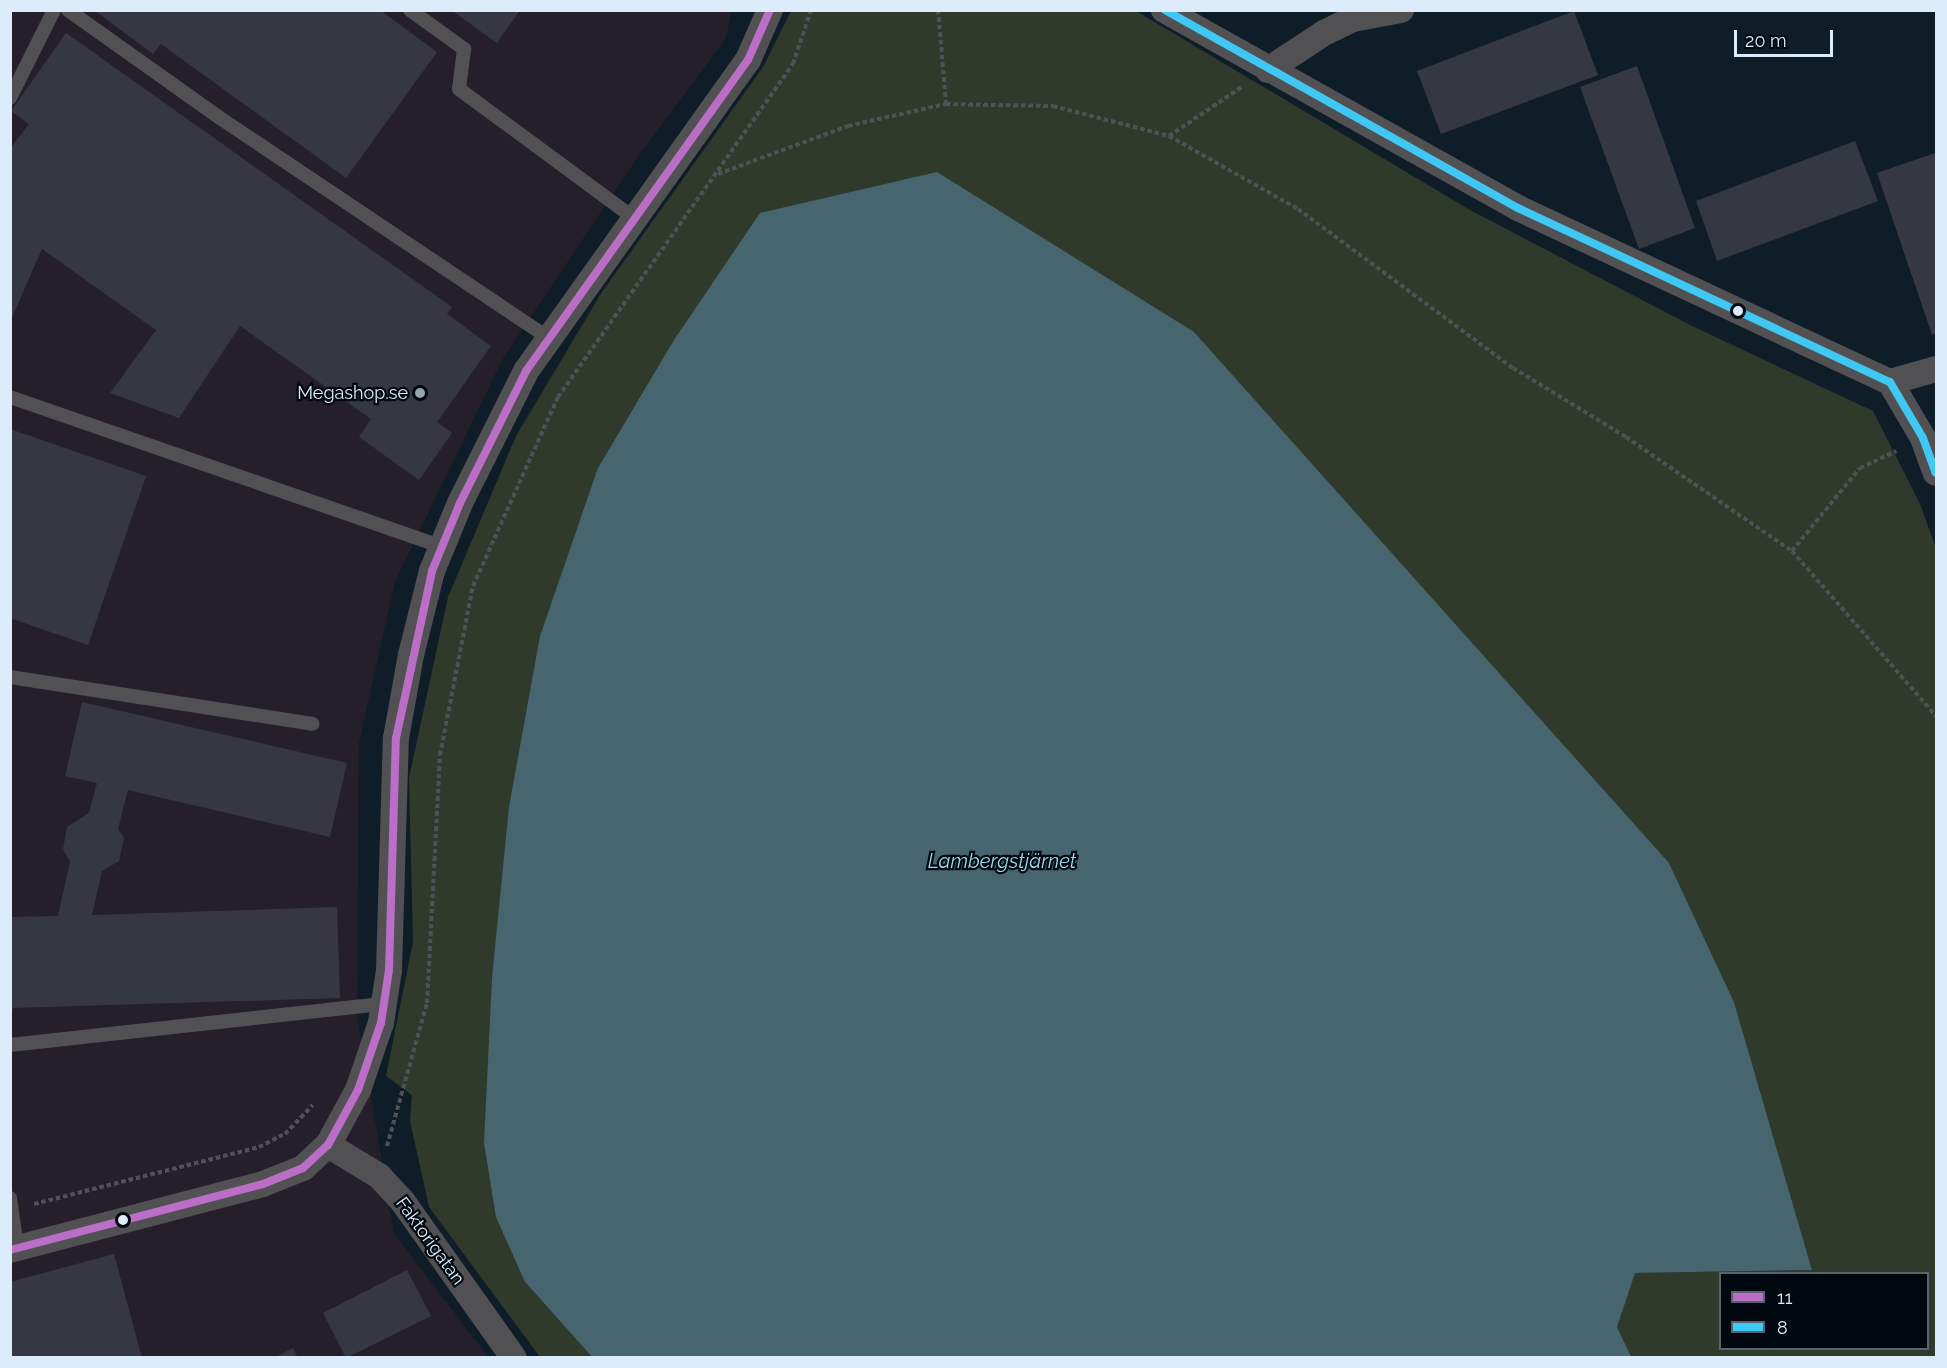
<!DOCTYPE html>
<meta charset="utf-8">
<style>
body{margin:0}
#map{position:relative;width:1947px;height:1368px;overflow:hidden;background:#0e1d28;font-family:Raleway,sans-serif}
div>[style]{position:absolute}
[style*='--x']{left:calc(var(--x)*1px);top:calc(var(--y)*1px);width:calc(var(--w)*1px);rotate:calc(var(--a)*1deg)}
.industrial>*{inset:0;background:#251f2c}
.green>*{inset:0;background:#2f3a2b}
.water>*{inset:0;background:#46656e}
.building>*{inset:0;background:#353842}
.path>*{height:4px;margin-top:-2px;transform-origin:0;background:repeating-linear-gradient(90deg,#4f5255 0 4.5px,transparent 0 7.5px)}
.service>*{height:14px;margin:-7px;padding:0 7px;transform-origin:7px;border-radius:7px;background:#515053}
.minor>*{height:26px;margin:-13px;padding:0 13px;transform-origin:13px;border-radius:13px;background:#515053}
.bus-1>*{height:8px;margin:-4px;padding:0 4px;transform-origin:4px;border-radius:4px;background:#bb6ec6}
.bus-2>*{height:8px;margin:-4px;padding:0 4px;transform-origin:4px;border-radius:4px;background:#40c8f4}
.dots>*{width:16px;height:16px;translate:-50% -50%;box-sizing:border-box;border:3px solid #010810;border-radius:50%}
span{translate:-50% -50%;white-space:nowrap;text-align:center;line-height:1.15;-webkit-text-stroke:4.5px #010810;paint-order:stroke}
.poi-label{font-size:18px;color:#dcecfa}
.right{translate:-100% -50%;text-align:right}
.street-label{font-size:18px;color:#dcecfa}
.water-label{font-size:20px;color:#99dbed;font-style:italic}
.frame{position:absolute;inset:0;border:12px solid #dcecfa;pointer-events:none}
.legend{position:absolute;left:1719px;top:1272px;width:210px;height:78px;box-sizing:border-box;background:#010810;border:2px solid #59636e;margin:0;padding:8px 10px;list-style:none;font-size:18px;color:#dcecfa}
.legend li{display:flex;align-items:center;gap:12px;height:30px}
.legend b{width:30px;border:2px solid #59636e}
.scale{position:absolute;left:1734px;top:30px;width:99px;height:27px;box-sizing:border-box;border:3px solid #dcecfa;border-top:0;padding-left:8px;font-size:18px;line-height:21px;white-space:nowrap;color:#dcecfa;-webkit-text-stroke:4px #010810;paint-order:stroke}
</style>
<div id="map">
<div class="industrial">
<i style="clip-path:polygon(10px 11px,731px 11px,726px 38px,637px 158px,502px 360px,395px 582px,359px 743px,357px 1015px,394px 1233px,488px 1357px,11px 1357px)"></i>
</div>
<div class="green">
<i style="clip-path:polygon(evenodd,791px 11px,1136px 11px,1470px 210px,1692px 326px,1873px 411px,1920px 504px,1936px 548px,1936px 1357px,1632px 1357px,1617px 1327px,1634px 1273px,1812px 1270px,1734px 1002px,1669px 863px,525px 1282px,592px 1357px,540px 1357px,429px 1207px,410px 1121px,412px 1095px,386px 1076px,413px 942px,409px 778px,448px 597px,516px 436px,602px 292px,763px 67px,791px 11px,1720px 1274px,1928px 1274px,1928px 1348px,1720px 1348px,1720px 1274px)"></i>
</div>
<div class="water">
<i style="clip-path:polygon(937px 172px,1194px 332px,1669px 863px,1734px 1002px,1812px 1270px,1635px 1273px,1617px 1327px,1632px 1358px,592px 1357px,525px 1282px,496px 1217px,484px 1143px,492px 978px,509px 807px,540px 636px,598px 468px,674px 340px,760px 213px)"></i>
</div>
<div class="building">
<i style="clip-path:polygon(94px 10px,380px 10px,437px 52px,346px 178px,161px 44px,153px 54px)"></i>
<i style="clip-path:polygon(451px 10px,520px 10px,497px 43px)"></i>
<i style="clip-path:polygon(1574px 11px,1598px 75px,1441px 134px,1417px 71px)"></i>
<i style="clip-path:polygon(66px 33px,452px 307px,447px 314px,491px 346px,437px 422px,452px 433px,419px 480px,359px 437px,371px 419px,240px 326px,179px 418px,110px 393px,156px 330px,42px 249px,10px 322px,10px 149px,29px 124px,11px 111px)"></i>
<i style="clip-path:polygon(1637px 66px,1695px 228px,1639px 249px,1580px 87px)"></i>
<i style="clip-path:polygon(1855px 141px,1878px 201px,1717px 261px,1696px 201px)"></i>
<i style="clip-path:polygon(1935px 153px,1936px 333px,1932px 335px,1877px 173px)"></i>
<i style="clip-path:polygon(10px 429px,146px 476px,88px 645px,10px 618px)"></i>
<i style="clip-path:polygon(82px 702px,347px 763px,330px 837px,128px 790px,118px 829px,124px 838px,119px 861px,102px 871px,92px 915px,337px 907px,340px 998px,13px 1008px,10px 1020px,10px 917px,58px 916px,70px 861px,63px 849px,67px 827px,89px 813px,97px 783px,65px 776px)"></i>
<i style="clip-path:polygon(114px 1254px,142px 1358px,10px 1358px,10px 1282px)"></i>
<i style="clip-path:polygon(407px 1270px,431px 1316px,346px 1358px,323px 1313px)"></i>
<i style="clip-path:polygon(293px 1348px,298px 1358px,274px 1358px)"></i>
</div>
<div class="path">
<i style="--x:938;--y:10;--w:94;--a:85.1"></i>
<i style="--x:1169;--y:136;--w:89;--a:-34"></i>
<i style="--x:718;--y:174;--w:139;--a:-20.3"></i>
<i style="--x:848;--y:126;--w:100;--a:-12.7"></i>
<i style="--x:946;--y:104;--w:107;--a:1.1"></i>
<i style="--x:1053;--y:106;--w:120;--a:14.5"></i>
<i style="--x:1169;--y:136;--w:148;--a:29.5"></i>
<i style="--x:1298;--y:209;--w:267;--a:36.5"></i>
<i style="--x:1513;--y:368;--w:132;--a:31.4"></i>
<i style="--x:1626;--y:437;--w:201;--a:34.5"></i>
<i style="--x:1792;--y:551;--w:219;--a:48.9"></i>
<i style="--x:1792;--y:551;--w:107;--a:-50.7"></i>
<i style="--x:1860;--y:468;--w:40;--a:-25"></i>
<i style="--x:387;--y:1146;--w:148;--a:-74.4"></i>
<i style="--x:427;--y:1003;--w:248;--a:-87"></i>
<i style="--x:440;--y:755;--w:172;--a:-79"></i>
<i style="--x:473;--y:586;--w:207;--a:-65.8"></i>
<i style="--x:558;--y:397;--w:408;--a:-54.8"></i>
<i style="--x:793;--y:64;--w:57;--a:-71.6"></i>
<i style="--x:34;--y:1204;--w:232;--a:-14.2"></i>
<i style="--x:259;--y:1147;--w:29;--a:-27"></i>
<i style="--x:285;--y:1134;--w:40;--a:-46"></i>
</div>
<div class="service">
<i style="--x:68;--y:10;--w:186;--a:35.4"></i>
<i style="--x:220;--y:118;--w:396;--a:33.8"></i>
<i style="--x:410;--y:10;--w:67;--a:35.8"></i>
<i style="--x:464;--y:49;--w:40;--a:97.1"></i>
<i style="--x:459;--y:89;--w:217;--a:36.4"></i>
<i style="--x:10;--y:98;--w:98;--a:-63.4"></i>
<i style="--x:10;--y:397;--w:457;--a:19.1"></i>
<i style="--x:10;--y:677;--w:306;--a:8.8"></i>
<i style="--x:10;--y:1045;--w:376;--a:-6.3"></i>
<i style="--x:10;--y:1198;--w:50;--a:82"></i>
</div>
<div class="minor">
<i style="--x:1164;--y:10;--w:406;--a:29.2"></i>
<i style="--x:1518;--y:208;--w:411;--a:25.1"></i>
<i style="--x:1890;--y:382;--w:65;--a:59.5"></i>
<i style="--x:1923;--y:438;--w:37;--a:70"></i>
<i style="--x:1268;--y:70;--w:67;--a:-33.5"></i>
<i style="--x:1324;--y:33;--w:32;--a:-26"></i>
<i style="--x:1353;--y:19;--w:49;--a:-10.6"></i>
<i style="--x:1890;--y:382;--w:48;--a:-15.8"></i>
<i style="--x:328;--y:1145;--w:60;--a:31.3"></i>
<i style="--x:379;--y:1176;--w:35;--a:47"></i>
<i style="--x:403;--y:1202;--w:191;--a:54.6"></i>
<i style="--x:10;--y:1250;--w:261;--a:-14.6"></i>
<i style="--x:263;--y:1184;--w:43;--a:-21.8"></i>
<i style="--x:303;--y:1168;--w:34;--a:-43"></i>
<i style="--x:328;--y:1145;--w:63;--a:-61.4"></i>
<i style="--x:358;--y:1090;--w:71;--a:-71.1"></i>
<i style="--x:381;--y:1023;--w:54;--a:-81.4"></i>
<i style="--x:389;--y:970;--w:232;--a:-88.3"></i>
<i style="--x:396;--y:738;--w:84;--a:-79.8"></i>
<i style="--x:411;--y:655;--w:87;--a:-76"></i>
<i style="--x:432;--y:571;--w:74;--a:-67.6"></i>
<i style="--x:460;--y:503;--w:148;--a:-63.4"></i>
<i style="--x:526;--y:371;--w:382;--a:-54.5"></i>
<i style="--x:748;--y:60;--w:55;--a:-66.3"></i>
</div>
<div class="bus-1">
<i style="--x:10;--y:1250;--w:261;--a:-14.6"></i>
<i style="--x:263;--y:1184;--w:43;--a:-21.8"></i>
<i style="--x:303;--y:1168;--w:34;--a:-43"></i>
<i style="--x:328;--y:1145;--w:63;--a:-61.4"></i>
<i style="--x:358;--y:1090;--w:71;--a:-71.1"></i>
<i style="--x:381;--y:1023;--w:54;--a:-81.4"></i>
<i style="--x:389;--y:970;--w:232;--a:-88.3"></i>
<i style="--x:396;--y:738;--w:171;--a:-77.8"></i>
<i style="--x:432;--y:571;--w:74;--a:-67.6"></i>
<i style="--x:460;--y:503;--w:148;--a:-63.4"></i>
<i style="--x:526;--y:371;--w:382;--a:-54.5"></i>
<i style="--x:748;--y:60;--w:55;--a:-66.3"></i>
</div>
<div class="bus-2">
<i style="--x:1165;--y:10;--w:405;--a:29.3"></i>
<i style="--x:1518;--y:208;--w:411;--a:25.1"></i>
<i style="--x:1890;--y:382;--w:65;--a:59.5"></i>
<i style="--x:1923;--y:438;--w:37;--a:70"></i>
</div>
<div class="dots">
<i style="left:1738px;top:311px;background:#dcecfa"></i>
<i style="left:420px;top:393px;background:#94a4b0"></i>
<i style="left:123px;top:1220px;background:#dcecfa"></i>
</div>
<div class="poi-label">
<span class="right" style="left:408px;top:393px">Megashop.se</span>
</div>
<div class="street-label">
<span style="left:430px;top:1241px;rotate:54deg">Faktorigatan</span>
</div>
<div class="water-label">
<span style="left:1002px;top:861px">Lambergstjärnet</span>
</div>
<div class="frame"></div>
<ul class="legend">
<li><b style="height:8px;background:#bb6ec6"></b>11</li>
<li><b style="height:8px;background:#40c8f4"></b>8</li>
</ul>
<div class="scale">20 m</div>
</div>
